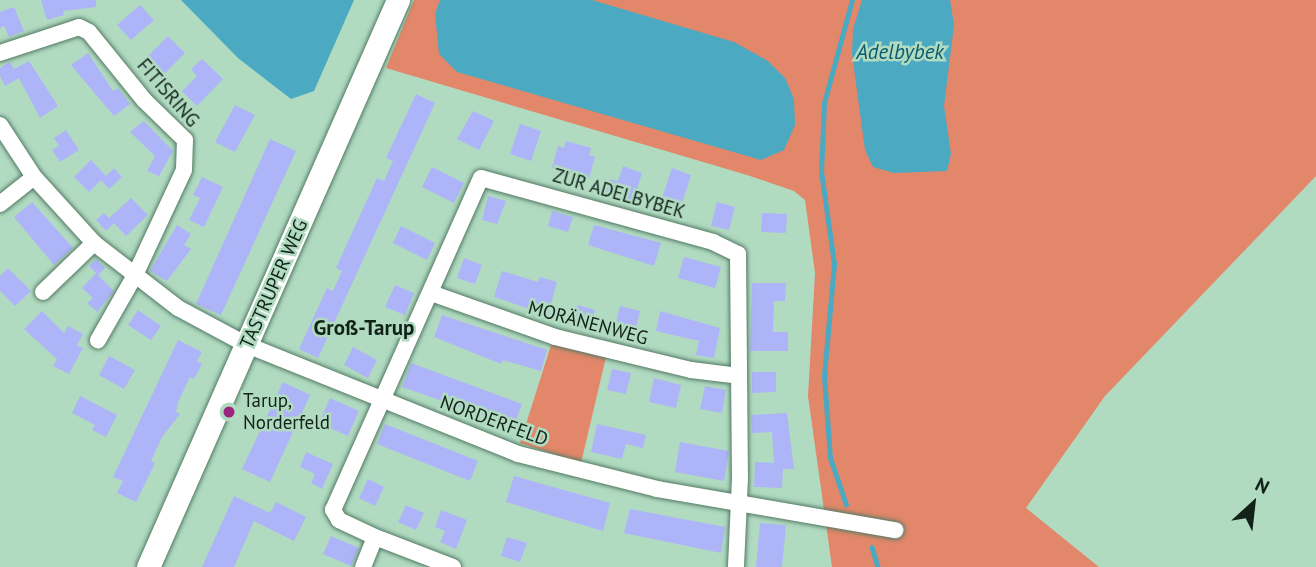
<!DOCTYPE html>
<meta charset="utf-8">
<style>
body{margin:0}
#map{position:relative;width:1316px;height:567px;overflow:hidden;background:#b1dbc1;font-family:"PT Sans",sans-serif}
div>[style]{position:absolute}
[style*='--x']{left:calc(var(--x)*1px);top:calc(var(--y)*1px);width:calc(var(--w)*1px);rotate:calc(var(--a)*1deg)}
.green>*{inset:0;background:#e2876a}
.water>*{inset:0;background:#4ba9c2}
.stream>*{height:4.5px;margin:-2.25px;padding:0 2.25px;transform-origin:2.25px;border-radius:2.25px;background:#4ba9c2}
.building>*{inset:0;background:#adb5f8}
.roads{filter:drop-shadow(0 0 2px #537a64) drop-shadow(0 0 2px #537a64)}
.street>*{height:16px;margin:-8px;padding:0 8px;transform-origin:8px;border-radius:8px;background:#fff}
.secondary>*{height:23px;margin:-11.5px;padding:0 11.5px;transform-origin:11.5px;border-radius:11.5px;background:#fff}
.dots>*{width:19px;height:19px;translate:-50% -50%;box-sizing:border-box;border:4px solid #b1dbc1;border-radius:50%}
span{translate:-50% -50%;white-space:nowrap;text-align:center;line-height:1.15;-webkit-text-stroke:5px #b1dbc1;paint-order:stroke}
.street-label{font-size:19px;color:#122219}
.poi-label{font-size:19px;color:#122219}
.left{translate:0 -50%;text-align:left}
.water-label{font-size:21px;color:#0b5b6e;font-style:italic}
.neighbourhood-label{font-size:21px;color:#122219;font-weight:700}
.north{position:absolute;left:1218px;top:469px;width:70px;height:70px;-webkit-text-stroke:5px #b1dbc1;paint-order:stroke;rotate:27deg;font-size:19px;font-weight:700;line-height:28px;text-align:center;color:#122219}
.north::after{content:'';display:block;margin:auto;width:24px;height:32px;background:#122219;clip-path:polygon(50% 0,100% 100%,50% 72%,0 100%)}
</style>
<div id="map">
<div class="green">
<i style="clip-path:polygon(414px 0,1316px 0,1316px 176px,1105px 396px,1026px 508px,1099px 567px,832px 567px,808px 396px,815px 273px,805px 200px,794px 191px,747px 175px,386px 68px)"></i>
<i style="clip-path:polygon(552px 342px,606px 357px,581px 463px,520px 443px)"></i>
</div>
<div class="water">
<i style="clip-path:polygon(181px 0,354px 0,314px 91px,291px 99px,238px 58px)"></i>
<i style="clip-path:polygon(440px 0,592px 0,734px 42px,768px 61px,785px 78px,794px 99px,795px 125px,784px 150px,761px 160px,457px 72px,439px 54px,435px 14px)"></i>
<i style="clip-path:polygon(862px 0,950px 0,954px 25px,944px 106px,951px 154px,947px 171px,894px 173px,873px 167px,865px 150px,852px 54px,853px 29px)"></i>
</div>
<div class="stream">
<i style="--x:846;--y:505;--w:50;--a:-108.8"></i>
<i style="--x:830;--y:458;--w:82;--a:-94.2"></i>
<i style="--x:824;--y:376;--w:112;--a:-84.9"></i>
<i style="--x:834;--y:264;--w:93;--a:-98"></i>
<i style="--x:821;--y:172;--w:69;--a:-87.5"></i>
<i style="--x:824;--y:103;--w:107;--a:-74.8"></i>
<i style="--x:872;--y:547;--w:21;--a:73"></i>
</div>
<div class="building">
<i style="clip-path:polygon(41px 0,96px 0,96px 7px,63px 11px,64px 15px,47px 20px)"></i>
<i style="clip-path:polygon(140px 5px,154px 20px,131px 40px,117px 25px)"></i>
<i style="clip-path:polygon(14px 7px,24px 31px,9px 37px,4px 26px,0 28px,0 12px)"></i>
<i style="clip-path:polygon(168px 36px,185px 53px,164px 74px,147px 57px)"></i>
<i style="clip-path:polygon(88px 53px,113px 91px,118px 88px,130px 104px,114px 116px,71px 65px)"></i>
<i style="clip-path:polygon(202px 59px,223px 79px,197px 106px,182px 91px,197px 76px,191px 69px)"></i>
<i style="clip-path:polygon(29px 61px,58px 106px,40px 118px,19px 78px,5px 86px,0 76px,0 68px,10px 62px,14px 69px)"></i>
<i style="clip-path:polygon(416px 94px,435px 103px,318px 358px,299px 349px,327px 288px,333px 291px,342px 271px,336px 268px,377px 178px,384px 181px,393px 161px,386px 158px)"></i>
<i style="clip-path:polygon(235px 105px,255px 115px,235px 152px,215px 142px)"></i>
<i style="clip-path:polygon(473px 111px,494px 121px,479px 150px,457px 139px)"></i>
<i style="clip-path:polygon(144px 121px,173px 151px,159px 176px,147px 171px,155px 156px,130px 132px)"></i>
<i style="clip-path:polygon(520px 124px,541px 131px,531px 161px,510px 154px)"></i>
<i style="clip-path:polygon(66px 130px,79px 150px,60px 162px,52px 150px,59px 146px,54px 138px)"></i>
<i style="clip-path:polygon(270px 139px,296px 151px,221px 315px,196px 304px)"></i>
<i style="clip-path:polygon(566px 141px,591px 148px,589px 155px,595px 157px,589px 178px,552px 168px,558px 146px,564px 148px)"></i>
<i style="clip-path:polygon(91px 160px,106px 176px,102px 180px,114px 168px,122px 177px,109px 189px,101px 180px,89px 192px,74px 177px)"></i>
<i style="clip-path:polygon(623px 166px,642px 173px,633px 203px,605px 194px,610px 179px,618px 181px)"></i>
<i style="clip-path:polygon(432px 167px,464px 183px,454px 203px,422px 187px)"></i>
<i style="clip-path:polygon(672px 168px,691px 175px,680px 210px,660px 204px)"></i>
<i style="clip-path:polygon(202px 177px,223px 187px,204px 227px,189px 220px,200px 198px,193px 195px)"></i>
<i style="clip-path:polygon(488px 196px,506px 201px,497px 224px,482px 220px)"></i>
<i style="clip-path:polygon(131px 198px,148px 215px,126px 236px,114px 223px,106px 231px,96px 220px,104px 213px,109px 218px)"></i>
<i style="clip-path:polygon(32px 202px,73px 248px,54px 265px,14px 217px)"></i>
<i style="clip-path:polygon(717px 202px,735px 207px,729px 230px,711px 226px)"></i>
<i style="clip-path:polygon(552px 211px,573px 217px,568px 232px,548px 226px)"></i>
<i style="clip-path:polygon(762px 213px,787px 214px,786px 233px,761px 232px)"></i>
<i style="clip-path:polygon(177px 225px,191px 234px,184px 245px,191px 249px,167px 281px,150px 271px)"></i>
<i style="clip-path:polygon(594px 225px,661px 243px,654px 266px,588px 245px)"></i>
<i style="clip-path:polygon(401px 226px,435px 243px,427px 260px,393px 243px)"></i>
<i style="clip-path:polygon(684px 257px,721px 267px,715px 288px,678px 278px)"></i>
<i style="clip-path:polygon(464px 258px,482px 265px,475px 284px,457px 278px)"></i>
<i style="clip-path:polygon(96px 259px,105px 268px,98px 275px,114px 291px,97px 312px,87px 303px,93px 298px,82px 288px,96px 273px,89px 266px)"></i>
<i style="clip-path:polygon(8px 268px,31px 291px,15px 306px,0 291px,0 276px)"></i>
<i style="clip-path:polygon(502px 271px,538px 282px,540px 277px,557px 282px,548px 315px,494px 297px)"></i>
<i style="clip-path:polygon(752px 283px,786px 283px,785px 301px,774px 301px,773px 332px,788px 332px,788px 351px,750px 351px)"></i>
<i style="clip-path:polygon(395px 285px,414px 293px,405px 315px,385px 307px)"></i>
<i style="clip-path:polygon(578px 305px,595px 310px,589px 330px,572px 325px)"></i>
<i style="clip-path:polygon(620px 306px,640px 311px,635px 332px,615px 327px)"></i>
<i style="clip-path:polygon(138px 310px,161px 326px,151px 340px,128px 325px)"></i>
<i style="clip-path:polygon(42px 311px,64px 333px,68px 326px,83px 334px,77px 345px,83px 348px,69px 374px,53px 366px,57px 359px,24px 329px)"></i>
<i style="clip-path:polygon(660px 311px,720px 328px,714px 358px,696px 355px,699px 341px,656px 331px)"></i>
<i style="clip-path:polygon(442px 315px,547px 350px,541px 371px,503px 360px,501px 364px,434px 337px)"></i>
<i style="clip-path:polygon(178px 340px,202px 352px,197px 361px,202px 364px,194px 379px,190px 377px,178px 402px,176px 412px,180px 414px,162px 437px,151px 461px,155px 463px,136px 502px,117px 493px,123px 481px,113px 477px)"></i>
<i style="clip-path:polygon(353px 347px,377px 360px,368px 378px,344px 365px)"></i>
<i style="clip-path:polygon(109px 356px,135px 370px,124px 389px,99px 375px)"></i>
<i style="clip-path:polygon(411px 363px,522px 404px,514px 426px,402px 387px)"></i>
<i style="clip-path:polygon(612px 369px,631px 373px,626px 394px,607px 390px)"></i>
<i style="clip-path:polygon(752px 372px,776px 372px,776px 392px,752px 393px)"></i>
<i style="clip-path:polygon(654px 378px,681px 385px,676px 408px,649px 402px)"></i>
<i style="clip-path:polygon(283px 382px,310px 395px,270px 482px,242px 469px)"></i>
<i style="clip-path:polygon(705px 386px,726px 390px,722px 413px,700px 409px)"></i>
<i style="clip-path:polygon(80px 396px,117px 415px,106px 437px,92px 430px,95px 425px,72px 413px)"></i>
<i style="clip-path:polygon(330px 398px,359px 411px,348px 436px,319px 423px)"></i>
<i style="clip-path:polygon(787px 413px,794px 469px,783px 469px,782px 488px,754px 487px,755px 462px,774px 463px,772px 432px,752px 433px,751px 415px)"></i>
<i style="clip-path:polygon(385px 424px,478px 461px,470px 481px,377px 444px)"></i>
<i style="clip-path:polygon(597px 424px,646px 435px,643px 448px,626px 444px,622px 459px,591px 452px)"></i>
<i style="clip-path:polygon(680px 442px,729px 451px,724px 481px,675px 472px)"></i>
<i style="clip-path:polygon(306px 452px,333px 464px,322px 489px,311px 483px,315px 474px,300px 467px)"></i>
<i style="clip-path:polygon(514px 476px,610px 503px,603px 531px,506px 502px)"></i>
<i style="clip-path:polygon(368px 479px,384px 487px,375px 506px,359px 498px)"></i>
<i style="clip-path:polygon(234px 496px,270px 513px,276px 502px,306px 517px,294px 541px,254px 521px,234px 567px,202px 567px)"></i>
<i style="clip-path:polygon(406px 505px,424px 513px,416px 530px,398px 522px)"></i>
<i style="clip-path:polygon(630px 509px,725px 527px,721px 553px,624px 533px)"></i>
<i style="clip-path:polygon(441px 510px,467px 520px,456px 549px,440px 542px,445px 531px,435px 527px)"></i>
<i style="clip-path:polygon(760px 523px,786px 525px,782px 567px,756px 567px)"></i>
<i style="clip-path:polygon(331px 536px,359px 548px,351px 566px,323px 554px)"></i>
<i style="clip-path:polygon(507px 537px,527px 543px,520px 562px,501px 556px)"></i>
</div>
<div class="roads">
<div class="street">
<i style="--x:0;--y:53;--w:83;--a:-18.2"></i>
<i style="--x:79;--y:27;--w:11;--a:27"></i>
<i style="--x:89;--y:32;--w:87;--a:51"></i>
<i style="--x:144;--y:100;--w:57;--a:44.3"></i>
<i style="--x:185;--y:140;--w:30;--a:92"></i>
<i style="--x:184;--y:170;--w:118;--a:115"></i>
<i style="--x:134;--y:277;--w:73;--a:119.7"></i>
<i style="--x:0;--y:125;--w:62;--a:56.8"></i>
<i style="--x:34;--y:177;--w:89;--a:47.7"></i>
<i style="--x:94;--y:243;--w:106;--a:37.7"></i>
<i style="--x:178;--y:308;--w:78;--a:28.2"></i>
<i style="--x:247;--y:345;--w:292;--a:21.9"></i>
<i style="--x:518;--y:454;--w:143;--a:14.1"></i>
<i style="--x:657;--y:489;--w:242;--a:9.8"></i>
<i style="--x:0;--y:204;--w:43;--a:-38.5"></i>
<i style="--x:43;--y:292;--w:71;--a:-43.9"></i>
<i style="--x:431;--y:293;--w:132;--a:19.5"></i>
<i style="--x:555;--y:337;--w:140;--a:13.6"></i>
<i style="--x:691;--y:370;--w:48;--a:7.1"></i>
<i style="--x:363;--y:567;--w:32;--a:-68"></i>
<i style="--x:453;--y:567;--w:84;--a:-159"></i>
<i style="--x:375;--y:537;--w:40;--a:-155"></i>
<i style="--x:339;--y:520;--w:12;--a:-121"></i>
<i style="--x:333;--y:510;--w:363;--a:-66"></i>
<i style="--x:481;--y:178;--w:241;--a:15.4"></i>
<i style="--x:713;--y:242;--w:28;--a:26"></i>
<i style="--x:738;--y:254;--w:224;--a:89.5"></i>
<i style="--x:740;--y:478;--w:89;--a:92.6"></i>
</div>
<div class="secondary">
<i style="--x:148;--y:567;--w:620;--a:-66.21"></i>
</div>
</div>
<div class="dots">
<i style="left:229px;top:412px;background:#9b2681"></i>
</div>
<div class="street-label">
<span style="left:168px;top:93px;rotate:49deg">FITISRING</span>
<span style="left:619px;top:194px;rotate:16deg">ZUR ADELBYBEK</span>
<span style="left:274px;top:284px;rotate:-66deg">TASTRUPER WEG</span>
<span style="left:588px;top:323px;rotate:15deg">MORÄNENWEG</span>
<span style="left:494px;top:421px;rotate:20deg">NORDERFELD</span>
</div>
<div class="poi-label">
<span class="left" style="left:243px;top:412px">Tarup,<br>Norderfeld</span>
</div>
<div class="water-label">
<span style="left:900px;top:52px">Adelbybek</span>
</div>
<div class="neighbourhood-label">
<span style="left:364px;top:328px">Groß-Tarup</span>
</div>
<div class="north">N</div>
</div>
